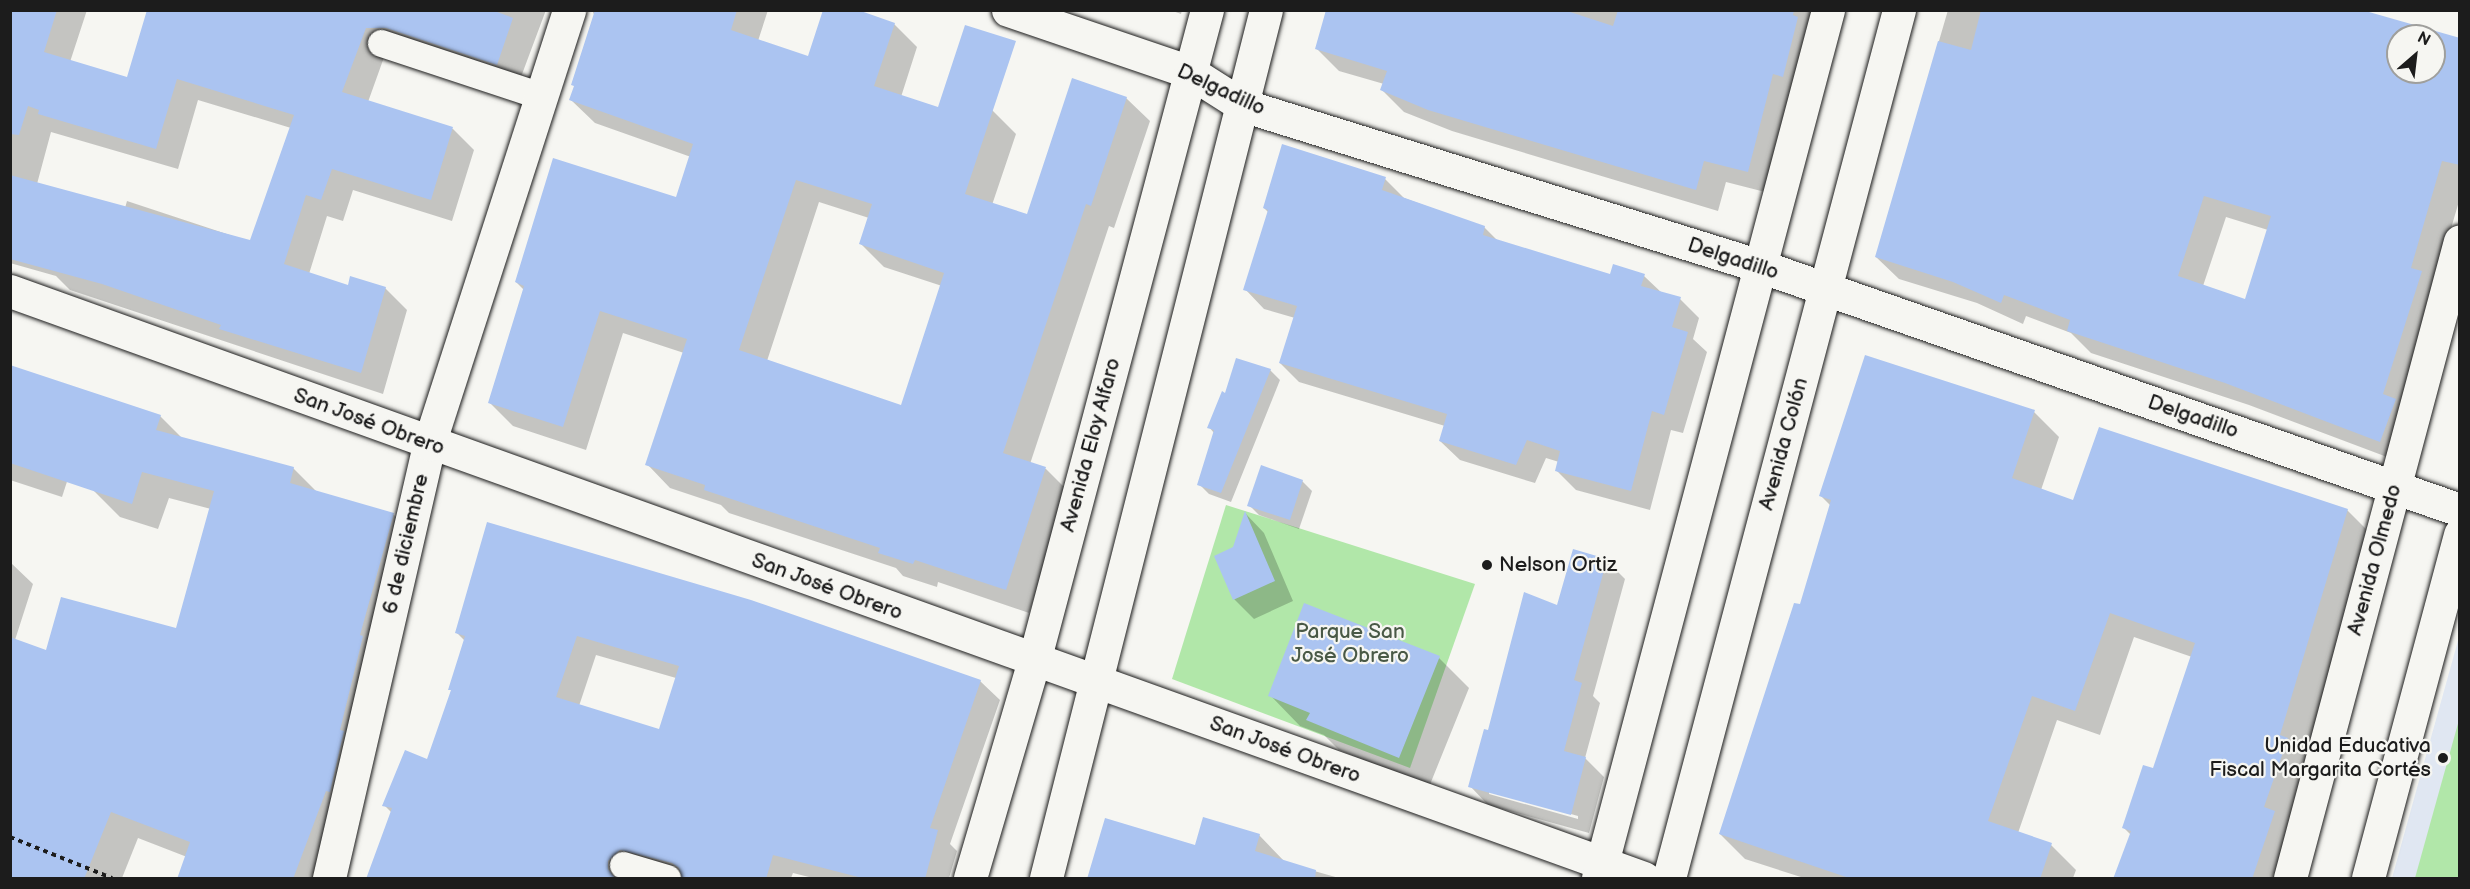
<!DOCTYPE html>
<meta charset="utf-8">
<style>
body{margin:0}
#map{position:relative;width:2470px;height:889px;overflow:hidden;background:#f6f6f2;font-family:"Balsamiq Sans",sans-serif}
div>[style]{position:absolute}
[style*='--x']{left:calc(var(--x)*1px);top:calc(var(--y)*1px);width:calc(var(--w)*1px);rotate:calc(var(--a)*1deg)}
.built>*{inset:0;background:#e0e7f2}
.green>*{inset:0;background:#b1e7a9}
.shadow>*{inset:0;background:#0003}
.building>*{inset:0;background:#abc4f1}
.path>*{height:4px;margin-top:-2px;transform-origin:0;background:repeating-linear-gradient(90deg,#1c1c1c 0 4.5px,transparent 0 9px)}
.roads{filter:drop-shadow(0 0 2px #1c1c1c) drop-shadow(0 0 2px #1c1c1c)}
.pedestrian>*{height:27px;margin:-13.5px;padding:0 13.5px;transform-origin:13.5px;border-radius:13.5px;background:#f6f6f2}
.minor>*{height:33px;margin:-16.5px;padding:0 16.5px;transform-origin:16.5px;border-radius:16.5px;background:#f6f6f2}
.tertiary>*{height:33px;margin:-16.5px;padding:0 16.5px;transform-origin:16.5px;border-radius:16.5px;background:#f6f6f2}
.dots>*{width:16px;height:16px;translate:-50% -50%;box-sizing:border-box;border:3px solid #f6f6f2;border-radius:50%}
span{translate:-50% -50%;white-space:nowrap;text-align:center;line-height:1.15;-webkit-text-stroke:4.5px #f6f6f2;paint-order:stroke}
.street-label{font-size:21px;color:#1c1c1c}
.poi-label{font-size:21px;color:#1c1c1c}
.left{translate:0 -50%;text-align:left}
.right{translate:-100% -50%;text-align:right}
.park-label{font-size:21px;color:#495946}
.frame{position:absolute;inset:0;border:12px solid #1c1c1c;pointer-events:none}
.north{position:absolute;left:2386px;top:24px;width:60px;height:60px;box-sizing:border-box;background:#f6f6f2;border:2px solid #9f9f9c;border-radius:50%;rotate:28deg;font-size:16px;font-weight:700;line-height:24px;text-align:center;color:#1c1c1c}
.north::after{content:'';display:block;margin:auto;width:21px;height:27px;background:#1c1c1c;clip-path:polygon(50% 0,100% 100%,50% 72%,0 100%)}
</style>
<div id="map">
<div class="built">
<i style="clip-path:polygon(2459px 637px,2459px 878px,2392px 878px)"></i>
</div>
<div class="green">
<i style="clip-path:polygon(1226px 505px,1475px 584px,1410px 768px,1172px 679px)"></i>
<i style="clip-path:polygon(2459px 720px,2459px 878px,2415px 878px)"></i>
</div>
<div class="shadow">
<i style="clip-path:polygon(evenodd,10px 10px,87px 10px,70px 62px,128px 79px,149px 10px,546px 10px,518px 85px,387px 49px,368px 102px,453px 129px,474px 150px,452px 221px,353px 190px,343px 221px,327px 216px,309px 274px,349px 287px,385px 288px,407px 310px,383px 394px,70px 290px,56px 276px,10px 263px,10px 10px,198px 100px,291px 128px,251px 242px,127px 201px,125px 208px,37px 184px,51px 132px,178px 169px,198px 100px)"></i>
<i style="clip-path:polygon(evenodd,592px 10px,768px 10px,758px 41px,808px 58px,894px 24px,917px 47px,901px 97px,939px 109px,992px 110px,1016px 134px,992px 205px,1028px 216px,1126px 98px,1150px 121px,1114px 228px,1109px 226px,1030px 464px,1046px 469px,1069px 492px,1029px 613px,938px 582px,937px 587px,903px 576px,896px 568px,729px 513px,721px 505px,670px 488px,647px 464px,684px 353px,623px 333px,586px 450px,513px 426px,489px 402px,524px 290px,516px 282px,677px 199px,691px 157px,595px 123px,571px 100px,595px 17px,592px 10px,819px 202px,869px 218px,861px 244px,884px 267px,942px 286px,902px 407px,767px 361px,819px 202px)"></i>
<i style="clip-path:polygon(1170px 10px,1182px 10px,1181px 14px)"></i>
<i style="clip-path:polygon(1327px 10px,1821px 10px,1769px 193px,1726px 182px,1718px 211px,1452px 131px,1404px 112px,1382px 90px,1384px 84px,1339px 71px,1317px 49px)"></i>
<i style="clip-path:polygon(evenodd,1948px 10px,2328px 10px,2460px 39px,2460px 198px,2434px 286px,2403px 463px,2249px 405px,2091px 353px,2071px 333px,2026px 316px,2023px 324px,1977px 303px,1899px 279px,1876px 257px,1948px 10px,2398px 36px,2434px 36px,2434px 72px,2398px 72px,2398px 36px,1948px 10px,2226px 217px,2268px 230px,2246px 301px,2203px 286px,2226px 217px)"></i>
<i style="clip-path:polygon(1385px 179px,1404px 198px,1484px 227px,1498px 241px,1611px 276px,1614px 266px,1644px 276px,1663px 294px,1680px 299px,1699px 318px,1693px 339px,1707px 352px,1683px 433px,1671px 430px,1650px 510px,1576px 490px,1557px 471px,1559px 462px,1546px 458px,1535px 483px,1460px 460px,1440px 441px,1445px 426px,1299px 382px,1280px 363px,1295px 318px,1264px 309px,1245px 289px,1268px 212px,1264px 208px)"></i>
<i style="clip-path:polygon(1866px 357px,2034px 412px,2059px 437px,2041px 490px,2074px 502px,2347px 510px,2372px 535px,2283px 878px,2114px 878px,2131px 835px,2124px 828px,2154px 770px,2192px 657px,2134px 637px,2100px 735px,2057px 720px,2018px 833px,2051px 845px,2076px 870px,2073px 878px,1804px 878px,1745px 859px,1720px 834px,1801px 606px,1831px 506px,1821px 496px)"></i>
<i style="clip-path:polygon(10px 366px,90px 411px,62px 497px,10px 480px)"></i>
<i style="clip-path:polygon(1270px 370px,1280px 380px,1231px 502px,1209px 494px,1199px 484px,1214px 433px,1209px 427px,1226px 395px)"></i>
<i style="clip-path:polygon(160px 416px,182px 438px,293px 468px,317px 492px,393px 514px,420px 541px,329px 878px,179px 878px,187px 857px,138px 838px,122px 878px,10px 878px,10px 562px,33px 584px,15px 640px,47px 652px,178px 630px,211px 509px,169px 498px,158px 529px,120px 517px,93px 490px)"></i>
<i style="clip-path:polygon(1302px 481px,1312px 491px,1299px 529px,1259px 515px,1249px 505px)"></i>
<i style="clip-path:polygon(1246px 514px,1264px 533px,1293px 601px,1254px 619px,1234px 599px,1216px 556px,1235px 548px)"></i>
<i style="clip-path:polygon(evenodd,488px 524px,980px 681px,1000px 700px,950px 844px,957px 851px,949px 878px,813px 878px,793px 873px,791px 878px,681px 878px,647px 869px,628px 878px,368px 878px,392px 813px,384px 805px,428px 761px,452px 692px,465px 641px,457px 633px,488px 524px,596px 655px,676px 678px,660px 731px,579px 706px,596px 655px)"></i>
<i style="clip-path:polygon(evenodd,1606px 560px,1625px 579px,1593px 696px,1600px 703px,1585px 758px,1604px 777px,1589px 833px,1488px 805px,1470px 786px,1489px 732px,1606px 560px,1489px 791px,1578px 816px,1578px 819px,1489px 794px,1489px 791px)"></i>
<i style="clip-path:polygon(1439px 658px,1469px 688px,1429px 787px,1339px 750px,1324px 735px,1300px 726px,1270px 695px)"></i>
<i style="clip-path:polygon(1259px 835px,1286px 863px,1339px 878px,1089px 878px,1196px 847px)"></i>
</div>
<div class="building">
<i style="clip-path:polygon(10px 10px,57px 10px,44px 52px,127px 77px,147px 10px,492px 10px,513px 18px,497px 65px,386px 28px,366px 28px,342px 92px,453px 127px,431px 200px,332px 169px,321px 200px,306px 195px,284px 264px,348px 285px,350px 276px,386px 287px,361px 373px,219px 329px,221px 325px,102px 284px,10px 259px,10px 175px,250px 240px,294px 115px,177px 79px,156px 149px,38px 114px,39px 110px,28px 106px,19px 135px,10px 134px)"></i>
<i style="clip-path:polygon(evenodd,595px 10px,737px 10px,731px 30px,808px 56px,823px 10px,858px 10px,895px 23px,874px 86px,938px 107px,965px 25px,1016px 41px,965px 194px,1027px 214px,1072px 78px,1127px 97px,1091px 206px,1086px 204px,1003px 453px,1046px 467px,1006px 590px,915px 560px,913px 564px,878px 553px,880px 548px,704px 490px,705px 485px,645px 465px,687px 339px,600px 311px,563px 427px,488px 403px,524px 286px,515px 282px,553px 158px,676px 197px,693px 144px,569px 100px,574px 86px,571px 85px,595px 10px,796px 180px,872px 204px,859px 244px,944px 273px,901px 405px,739px 350px,796px 180px)"></i>
<i style="clip-path:polygon(1326px 10px,1564px 10px,1613px 26px,1618px 10px,1794px 10px,1793px 15px,1798px 17px,1783px 77px,1773px 74px,1748px 172px,1704px 161px,1696px 190px,1428px 110px,1380px 90px,1387px 71px,1315px 49px)"></i>
<i style="clip-path:polygon(evenodd,1981px 10px,2362px 10px,2460px 38px,2460px 165px,2442px 161px,2411px 268px,2422px 271px,2383px 394px,2396px 399px,2380px 442px,2225px 383px,2067px 331px,2070px 320px,2004px 295px,2001px 303px,1953px 282px,1875px 257px,1938px 41px,1971px 50px,1981px 10px,2398px 36px,2434px 36px,2434px 72px,2398px 72px,2398px 36px,1981px 10px,2204px 196px,2271px 216px,2245px 299px,2178px 276px,2204px 196px)"></i>
<i style="clip-path:polygon(1282px 144px,1386px 177px,1382px 190px,1485px 226px,1483px 235px,1610px 274px,1613px 264px,1645px 274px,1641px 286px,1681px 297px,1672px 327px,1688px 332px,1664px 415px,1652px 411px,1631px 491px,1555px 471px,1560px 451px,1527px 440px,1516px 465px,1439px 441px,1447px 414px,1279px 363px,1297px 306px,1243px 290px,1268px 210px,1263px 208px)"></i>
<i style="clip-path:polygon(1865px 355px,2035px 410px,2012px 478px,2073px 500px,2099px 427px,2348px 509px,2280px 735px,2288px 738px,2264px 807px,2275px 811px,2252px 879px,2113px 879px,2131px 831px,2122px 828px,2143px 765px,2153px 768px,2195px 643px,2110px 613px,2075px 711px,2032px 696px,1988px 821px,2052px 843px,2040px 879px,1852px 879px,1719px 834px,1794px 603px,1800px 604px,1831px 500px,1819px 496px)"></i>
<i style="clip-path:polygon(1236px 358px,1271px 369px,1221px 493px,1197px 485px,1214px 430px,1207px 428px,1222px 391px,1225px 393px)"></i>
<i style="clip-path:polygon(10px 365px,161px 415px,156px 430px,294px 467px,290px 483px,394px 513px,360px 635px,363px 636px,340px 730px,344px 731px,330px 792px,326px 791px,293px 879px,177px 879px,190px 842px,111px 812px,84px 879px,10px 879px,10px 637px,46px 650px,61px 597px,176px 628px,214px 491px,142px 472px,132px 504px,10px 463px)"></i>
<i style="clip-path:polygon(1261px 465px,1303px 480px,1290px 520px,1247px 506px)"></i>
<i style="clip-path:polygon(1245px 511px,1275px 581px,1233px 600px,1214px 556px,1233px 547px)"></i>
<i style="clip-path:polygon(evenodd,487px 522px,751px 600px,981px 680px,930px 828px,938px 830px,925px 879px,866px 879px,773px 855px,766px 879px,682px 879px,679px 868px,672px 863px,620px 850px,608px 861px,608px 869px,616px 879px,366px 879px,392px 808px,382px 806px,405px 750px,427px 759px,451px 690px,448px 690px,465px 636px,455px 633px,487px 522px,577px 636px,679px 666px,659px 729px,556px 697px,577px 636px)"></i>
<i style="clip-path:polygon(1573px 549px,1607px 559px,1574px 680px,1582px 683px,1564px 751px,1586px 757px,1571px 815px,1468px 787px,1484px 729px,1488px 730px,1524px 592px,1557px 605px)"></i>
<i style="clip-path:polygon(1304px 603px,1440px 656px,1399px 758px,1306px 720px,1310px 713px,1268px 696px)"></i>
<i style="clip-path:polygon(1203px 817px,1260px 834px,1255px 851px,1316px 870px,1315px 879px,1087px 879px,1105px 818px,1195px 845px)"></i>
</div>
<div class="path">
<i style="--x:10;--y:837;--w:110;--a:21.9"></i>
</div>
<div class="roads">
<div class="pedestrian">
<i style="--x:381;--y:43;--w:169;--a:18.3"></i>
<i style="--x:623;--y:865;--w:46;--a:16.5"></i>
</div>
<div class="minor">
<i style="--x:1008;--y:10;--w:192;--a:18.8"></i>
<i style="--x:1190;--y:72;--w:62;--a:32.4"></i>
<i style="--x:1242;--y:105;--w:542;--a:17.27"></i>
<i style="--x:1760;--y:266;--w:741;--a:19.22"></i>
<i style="--x:10;--y:291;--w:1736;--a:19.76"></i>
<i style="--x:329;--y:878;--w:445;--a:-77"></i>
<i style="--x:429;--y:444;--w:456;--a:-72.1"></i>
<i style="--x:970;--y:878;--w:226;--a:-73.6"></i>
<i style="--x:1034;--y:661;--w:674;--a:-75.12"></i>
<i style="--x:1046;--y:878;--w:895;--a:-75.78"></i>
</div>
<div class="tertiary">
<i style="--x:1598;--y:878;--w:898;--a:-75.16"></i>
<i style="--x:1669;--y:878;--w:898;--a:-75.16"></i>
<i style="--x:2290;--y:878;--w:659;--a:-75.06"></i>
<i style="--x:2368;--y:878;--w:356;--a:-75"></i>
</div>
</div>
<div class="dots">
<i style="left:1487px;top:565px;background:#1c1c1c"></i>
<i style="left:2443px;top:758px;background:#1c1c1c"></i>
</div>
<div class="street-label">
<span style="left:1221px;top:90px;rotate:25deg">Delgadillo</span>
<span style="left:1733px;top:259px;rotate:18deg">Delgadillo</span>
<span style="left:2193px;top:417px;rotate:19deg">Delgadillo</span>
<span style="left:369px;top:422px;rotate:20deg">San José Obrero</span>
<span style="left:1784px;top:444px;rotate:-75deg">Avenida Colón</span>
<span style="left:1091px;top:445px;rotate:-75deg">Avenida Eloy Alfaro</span>
<span style="left:406px;top:544px;rotate:-77deg">6 de diciembre</span>
<span style="left:2375px;top:560px;rotate:-75deg">Avenida Olmedo</span>
<span style="left:827px;top:587px;rotate:20deg">San José Obrero</span>
<span style="left:1285px;top:750px;rotate:20deg">San José Obrero</span>
</div>
<div class="poi-label">
<span class="left" style="left:1499px;top:565px">Nelson Ortiz</span>
<span class="right" style="left:2431px;top:758px">Unidad Educativa<br>Fiscal Margarita Cortés</span>
</div>
<div class="park-label">
<span style="left:1350px;top:644px">Parque San<br>José Obrero</span>
</div>
<div class="frame"></div>
<div class="north">N</div>
</div>
